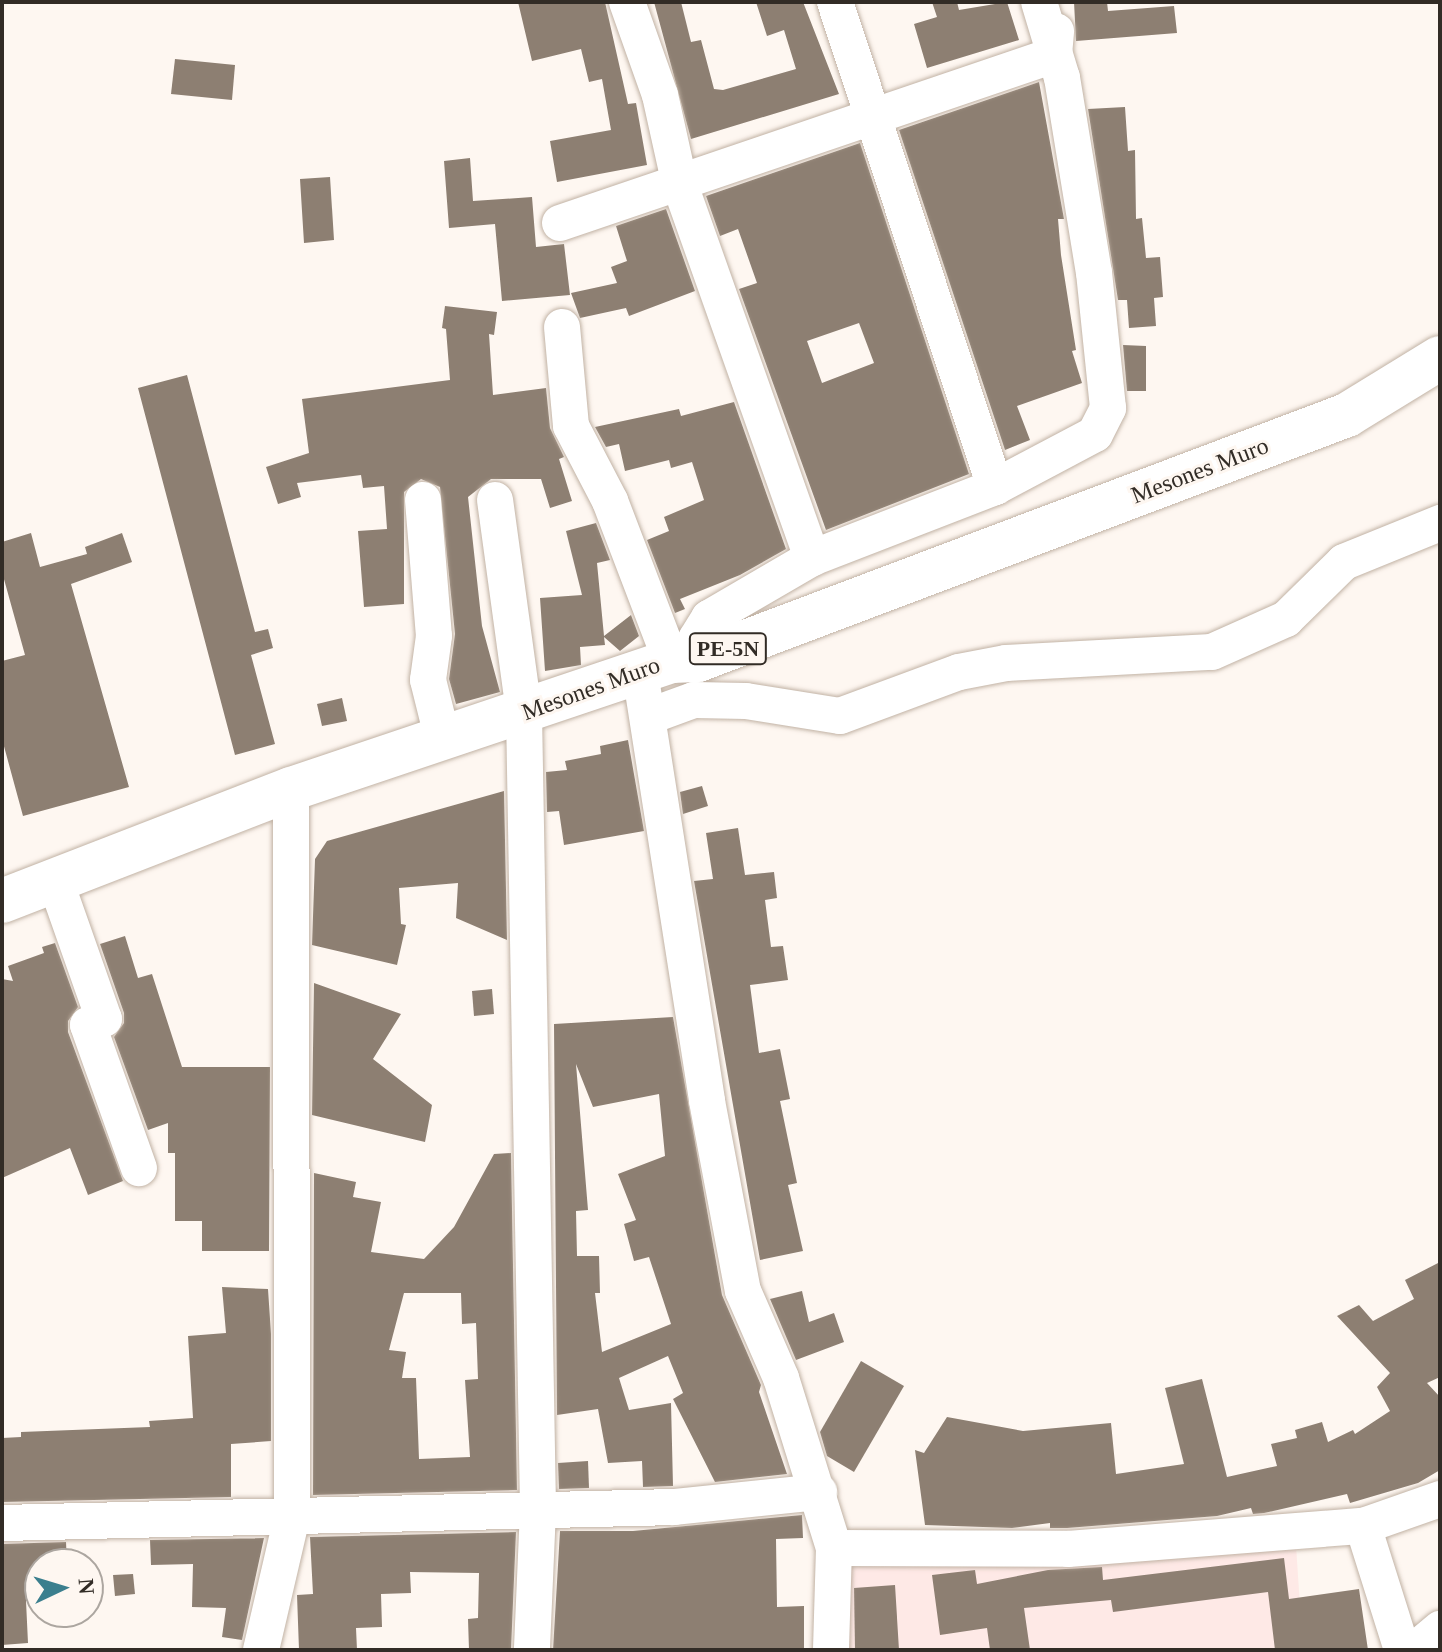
<!DOCTYPE html>
<style>
body{margin:0}
#map{position:relative;width:1442px;height:1652px;overflow:hidden;background:#fef7f1;font-family:"Times New Roman",serif}
div>[style]{position:absolute}
[style*='--x']{left:calc(var(--x)*1px);top:calc(var(--y)*1px);width:calc(var(--w)*1px);rotate:calc(var(--a)*1deg)}
.education>*{inset:0;background:#fee9e6}
.building>*{inset:0;background:#8d7f72}
.roads{filter:drop-shadow(0 0 2px #c1b2a4) drop-shadow(0 0 2px #c1b2a4)}
.minor>*{height:36px;margin:-18px;padding:0 18px;transform-origin:18px;border-radius:18px;background:#fff}
.highway>*{height:44px;margin:-22px;padding:0 22px;transform-origin:22px;border-radius:22px;background:#fff}
span{translate:-50% -50%;white-space:nowrap;text-align:center;line-height:1.15;-webkit-text-stroke:6px #fef7f1;paint-order:stroke}
.shield-label span{padding:2px 6px;background:#fef7f1;border:2px solid;border-radius:6px;-webkit-text-stroke-width:0}
.shield-label{font-size:22px;color:#322c26;font-weight:700}
.street-label{font-size:24px;color:#322c26}
.frame{position:absolute;inset:0;border:4px solid #322c26;pointer-events:none}
.north{position:absolute;left:24px;top:1548px;width:80px;height:80px;box-sizing:border-box;background:#fef7f1;border:2px solid #aca6a0;border-radius:50%;rotate:86deg;font-size:22px;font-weight:700;line-height:32px;text-align:center;color:#322c26}
.north::after{content:'';display:block;margin:auto;width:28px;height:36px;background:#3b7f8e;clip-path:polygon(50% 0,100% 100%,50% 72%,0 100%)}
</style>
<div id="map">
<div class="education">
<i style="clip-path:polygon(1296px 1546px,1303px 1650px,848px 1650px,849px 1566px)"></i>
</div>
<div class="building">
<i style="clip-path:polygon(518px 2px,605px 2px,628px 104px,636px 103px,647px 165px,557px 182px,550px 141px,611px 130px,602px 79px,589px 82px,581px 49px,532px 61px)"></i>
<i style="clip-path:polygon(654px 2px,681px 2px,691px 42px,701px 40px,714px 89px,723px 90px,796px 69px,784px 30px,767px 36px,756px 2px,803px 2px,839px 94px,691px 139px)"></i>
<i style="clip-path:polygon(932px 2px,957px 2px,959px 10px,1007px 2px,1019px 40px,927px 68px,914px 24px,937px 17px)"></i>
<i style="clip-path:polygon(1074px 2px,1107px 2px,1108px 11px,1174px 6px,1177px 33px,1076px 41px)"></i>
<i style="clip-path:polygon(175px 59px,235px 65px,232px 100px,171px 94px)"></i>
<i style="clip-path:polygon(1039px 82px,1064px 219px,1058px 219px,1061px 255px,1076px 350px,1072px 351px,1082px 383px,1017px 406px,1030px 440px,1005px 450px,899px 130px)"></i>
<i style="clip-path:polygon(1125px 107px,1128px 151px,1135px 150px,1136px 219px,1142px 218px,1146px 258px,1160px 257px,1163px 297px,1154px 298px,1156px 326px,1129px 328px,1127px 300px,1118px 300px,1088px 109px)"></i>
<i style="clip-path:polygon(evenodd,860px 143px,969px 474px,826px 530px,739px 289px,757px 283px,738px 229px,720px 236px,706px 196px,860px 143px,859px 323px,874px 363px,822px 383px,807px 341px,859px 323px)"></i>
<i style="clip-path:polygon(470px 158px,473px 201px,532px 197px,536px 247px,564px 244px,570px 295px,502px 301px,495px 224px,449px 228px,444px 161px)"></i>
<i style="clip-path:polygon(330px 177px,334px 240px,304px 243px,300px 179px)"></i>
<i style="clip-path:polygon(666px 209px,695px 291px,629px 316px,626px 308px,580px 318px,571px 293px,617px 283px,611px 267px,627px 261px,616px 226px)"></i>
<i style="clip-path:polygon(445px 306px,497px 312px,494px 335px,489px 334px,493px 395px,546px 388px,550px 428px,564px 457px,559px 459px,572px 501px,550px 508px,541px 479px,491px 479px,468px 497px,482px 626px,500px 692px,456px 704px,449px 679px,455px 634px,440px 487px,421px 479px,404px 492px,404px 604px,364px 607px,358px 531px,387px 529px,384px 486px,363px 488px,361px 475px,297px 483px,301px 497px,278px 504px,266px 467px,309px 453px,302px 399px,450px 380px,446px 329px,442px 328px)"></i>
<i style="clip-path:polygon(1123px 345px,1146px 346px,1146px 391px,1127px 391px)"></i>
<i style="clip-path:polygon(187px 375px,255px 632px,268px 629px,273px 648px,251px 655px,275px 744px,235px 755px,138px 388px)"></i>
<i style="clip-path:polygon(734px 402px,786px 549px,740px 575px,680px 599px,685px 609px,675px 613px,647px 540px,669px 531px,664px 517px,704px 500px,692px 462px,671px 468px,669px 460px,625px 471px,619px 444px,606px 447px,595px 427px,679px 409px,681px 416px)"></i>
<i style="clip-path:polygon(596px 523px,610px 560px,597px 563px,604px 636px,631px 615px,639px 636px,620px 651px,604px 637px,605px 645px,580px 647px,581px 665px,545px 671px,540px 598px,582px 595px,566px 531px)"></i>
<i style="clip-path:polygon(31px 533px,40px 567px,87px 554px,85px 547px,122px 533px,132px 562px,71px 584px,129px 787px,23px 816px,2px 739px,2px 661px,25px 655px,2px 572px,2px 542px)"></i>
<i style="clip-path:polygon(342px 698px,347px 721px,322px 726px,317px 704px)"></i>
<i style="clip-path:polygon(628px 740px,644px 831px,564px 845px,559px 811px,547px 812px,546px 772px,567px 770px,565px 761px,601px 754px,600px 746px)"></i>
<i style="clip-path:polygon(702px 786px,708px 806px,683px 814px,680px 792px)"></i>
<i style="clip-path:polygon(504px 791px,507px 940px,456px 918px,458px 883px,399px 888px,401px 924px,406px 925px,397px 965px,312px 945px,315px 859px,327px 841px)"></i>
<i style="clip-path:polygon(738px 828px,745px 875px,774px 872px,777px 898px,765px 900px,771px 947px,783px 946px,788px 980px,750px 985px,759px 1053px,780px 1049px,790px 1099px,780px 1101px,797px 1183px,788px 1185px,803px 1251px,760px 1260px,694px 881px,713px 879px,706px 833px)"></i>
<i style="clip-path:polygon(125px 936px,138px 978px,152px 974px,182px 1067px,270px 1067px,269px 1251px,202px 1251px,202px 1221px,175px 1221px,175px 1153px,168px 1153px,168px 1123px,148px 1130px,114px 1037px,124px 1023px,124px 1013px,100px 944px)"></i>
<i style="clip-path:polygon(55px 943px,78px 1007px,68px 1021px,68px 1032px,123px 1181px,88px 1195px,70px 1148px,2px 1178px,2px 979px,13px 981px,8px 966px,44px 953px,42px 947px)"></i>
<i style="clip-path:polygon(314px 983px,401px 1014px,373px 1059px,432px 1105px,425px 1142px,312px 1115px)"></i>
<i style="clip-path:polygon(492px 989px,494px 1014px,474px 1016px,472px 991px)"></i>
<i style="clip-path:polygon(evenodd,673px 1017px,722px 1295px,761px 1385px,759px 1392px,787px 1474px,715px 1482px,673px 1399px,683px 1393px,668px 1356px,619px 1378px,629px 1410px,671px 1403px,673px 1486px,643px 1487px,642px 1461px,608px 1463px,598px 1409px,557px 1415px,554px 1024px,673px 1017px,576px 1064px,593px 1107px,659px 1094px,665px 1156px,618px 1174px,636px 1220px,624px 1224px,634px 1261px,649px 1257px,671px 1324px,602px 1352px,595px 1293px,600px 1293px,599px 1256px,577px 1256px,576px 1211px,588px 1210px,576px 1064px)"></i>
<i style="clip-path:polygon(evenodd,511px 1153px,517px 1490px,313px 1495px,314px 1173px,356px 1182px,353px 1197px,381px 1202px,371px 1252px,424px 1259px,454px 1227px,494px 1154px,511px 1153px,404px 1293px,461px 1293px,462px 1324px,476px 1323px,478px 1379px,465px 1380px,470px 1457px,419px 1459px,416px 1378px,402px 1378px,406px 1352px,389px 1350px,404px 1293px)"></i>
<i style="clip-path:polygon(1440px 1262px,1440px 1377px,1427px 1383px,1440px 1397px,1440px 1470px,1418px 1483px,1350px 1503px,1347px 1494px,1264px 1513px,1253px 1514px,1251px 1508px,1217px 1516px,1067px 1528px,1050px 1528px,1050px 1523px,1012px 1528px,925px 1525px,915px 1450px,924px 1453px,947px 1417px,1023px 1431px,1111px 1423px,1116px 1474px,1184px 1464px,1165px 1388px,1202px 1379px,1227px 1477px,1277px 1466px,1271px 1444px,1297px 1438px,1295px 1430px,1322px 1422px,1328px 1442px,1353px 1430px,1355px 1434px,1390px 1411px,1377px 1387px,1390px 1373px,1337px 1316px,1359px 1305px,1373px 1321px,1414px 1299px,1405px 1280px)"></i>
<i style="clip-path:polygon(222px 1287px,268px 1289px,271px 1334px,271px 1441px,231px 1444px,231px 1497px,2px 1502px,2px 1438px,21px 1437px,21px 1432px,150px 1427px,149px 1421px,193px 1418px,188px 1336px,226px 1333px)"></i>
<i style="clip-path:polygon(802px 1291px,809px 1322px,834px 1313px,844px 1342px,796px 1360px,770px 1299px)"></i>
<i style="clip-path:polygon(861px 1361px,904px 1386px,854px 1472px,827px 1456px,820px 1432px)"></i>
<i style="clip-path:polygon(588px 1461px,589px 1488px,559px 1489px,558px 1463px)"></i>
<i style="clip-path:polygon(802px 1515px,803px 1538px,776px 1539px,777px 1607px,804px 1606px,804px 1650px,553px 1650px,560px 1531px,633px 1531px)"></i>
<i style="clip-path:polygon(516px 1532px,511px 1650px,469px 1650px,468px 1619px,478px 1618px,479px 1573px,410px 1572px,411px 1593px,381px 1594px,382px 1627px,356px 1628px,357px 1650px,299px 1650px,297px 1595px,313px 1594px,310px 1537px)"></i>
<i style="clip-path:polygon(264px 1538px,242px 1640px,222px 1637px,226px 1608px,192px 1607px,193px 1564px,151px 1565px,150px 1540px)"></i>
<i style="clip-path:polygon(66px 1542px,67px 1564px,40px 1564px,40px 1594px,26px 1601px,28px 1643px,2px 1645px,2px 1544px)"></i>
<i style="clip-path:polygon(1284px 1558px,1289px 1599px,1359px 1589px,1368px 1650px,1275px 1650px,1268px 1592px,1113px 1612px,1111px 1600px,1024px 1608px,1030px 1650px,990px 1650px,987px 1628px,940px 1635px,932px 1575px,975px 1570px,977px 1584px,1048px 1570px,1102px 1567px,1103px 1580px)"></i>
<i style="clip-path:polygon(133px 1574px,135px 1594px,115px 1596px,113px 1575px)"></i>
<i style="clip-path:polygon(895px 1585px,899px 1650px,855px 1650px,854px 1588px)"></i>
</div>
<div class="roads">
<div class="minor">
<i style="--x:627;--y:2;--w:99;--a:70.5"></i>
<i style="--x:660;--y:95;--w:92;--a:77.5"></i>
<i style="--x:680;--y:185;--w:396;--a:70.5"></i>
<i style="--x:835;--y:2;--w:511;--a:71.74"></i>
<i style="--x:560;--y:223;--w:522;--a:-18.78"></i>
<i style="--x:1054;--y:55;--w:24;--a:-85"></i>
<i style="--x:562;--y:327;--w:99;--a:84.8"></i>
<i style="--x:571;--y:426;--w:85;--a:62.5"></i>
<i style="--x:610;--y:501;--w:171;--a:69.1"></i>
<i style="--x:423;--y:500;--w:136;--a:85.4"></i>
<i style="--x:434;--y:636;--w:44;--a:97.8"></i>
<i style="--x:428;--y:680;--w:62;--a:76"></i>
<i style="--x:495;--y:500;--w:215;--a:82.2"></i>
<i style="--x:524;--y:713;--w:797;--a:88.99"></i>
<i style="--x:538;--y:1510;--w:140;--a:92.5"></i>
<i style="--x:698;--y:660;--w:21;--a:-95"></i>
<i style="--x:696;--y:639;--w:25;--a:-58"></i>
<i style="--x:709;--y:618;--w:119;--a:-30.2"></i>
<i style="--x:812;--y:558;--w:196;--a:-21.2"></i>
<i style="--x:995;--y:487;--w:113;--a:-27.9"></i>
<i style="--x:1095;--y:434;--w:29;--a:-63"></i>
<i style="--x:1108;--y:408;--w:136;--a:-95.9"></i>
<i style="--x:1094;--y:273;--w:198;--a:-99.3"></i>
<i style="--x:1062;--y:78;--w:79;--a:-106.8"></i>
<i style="--x:640;--y:672;--w:434;--a:81.1"></i>
<i style="--x:707;--y:1101;--w:193;--a:79.3"></i>
<i style="--x:743;--y:1291;--w:95;--a:66.4"></i>
<i style="--x:781;--y:1378;--w:178;--a:72.7"></i>
<i style="--x:834;--y:1548;--w:102;--a:91.7"></i>
<i style="--x:650;--y:716;--w:47;--a:-20"></i>
<i style="--x:694;--y:700;--w:52;--a:1.1"></i>
<i style="--x:746;--y:701;--w:95;--a:9.1"></i>
<i style="--x:840;--y:716;--w:127;--a:-20.3"></i>
<i style="--x:959;--y:672;--w:48;--a:-10.8"></i>
<i style="--x:1006;--y:663;--w:206;--a:-3.1"></i>
<i style="--x:1212;--y:652;--w:81;--a:-24"></i>
<i style="--x:1286;--y:619;--w:81;--a:-44.5"></i>
<i style="--x:1344;--y:562;--w:104;--a:-22.1"></i>
<i style="--x:55;--y:880;--w:147;--a:70.6"></i>
<i style="--x:104;--y:1019;--w:17;--a:159"></i>
<i style="--x:88;--y:1025;--w:152;--a:70.4"></i>
<i style="--x:2;--y:1523;--w:672;--a:-1.36"></i>
<i style="--x:674;--y:1507;--w:146;--a:-5.9"></i>
<i style="--x:1363;--y:1526;--w:130;--a:72.5"></i>
<i style="--x:834;--y:1548;--w:234;--a:0.2"></i>
<i style="--x:1068;--y:1549;--w:296;--a:-4.5"></i>
<i style="--x:1363;--y:1526;--w:82;--a:-19.3"></i>
<i style="--x:261;--y:1650;--w:137;--a:-76.9"></i>
<i style="--x:292;--y:1517;--w:728;--a:-90.08"></i>
<i style="--x:1415;--y:1650;--w:33;--a:-40"></i>
</div>
<div class="highway">
<i style="--x:2;--y:901;--w:310;--a:-21.2"></i>
<i style="--x:291;--y:789;--w:401;--a:-18.6"></i>
<i style="--x:671;--y:661;--w:27;--a:-2"></i>
<i style="--x:698;--y:660;--w:694;--a:-20.68"></i>
<i style="--x:1347;--y:415;--w:109;--a:-31.5"></i>
</div>
</div>
<div class="shield-label">
<span style="left:728px;top:649px">PE-5N</span>
</div>
<div class="street-label">
<span style="left:1200px;top:471px;rotate:-21deg">Mesones Muro</span>
<span style="left:591px;top:689px;rotate:-20deg">Mesones Muro</span>
</div>
<div class="frame"></div>
<div class="north">N</div>
</div>
